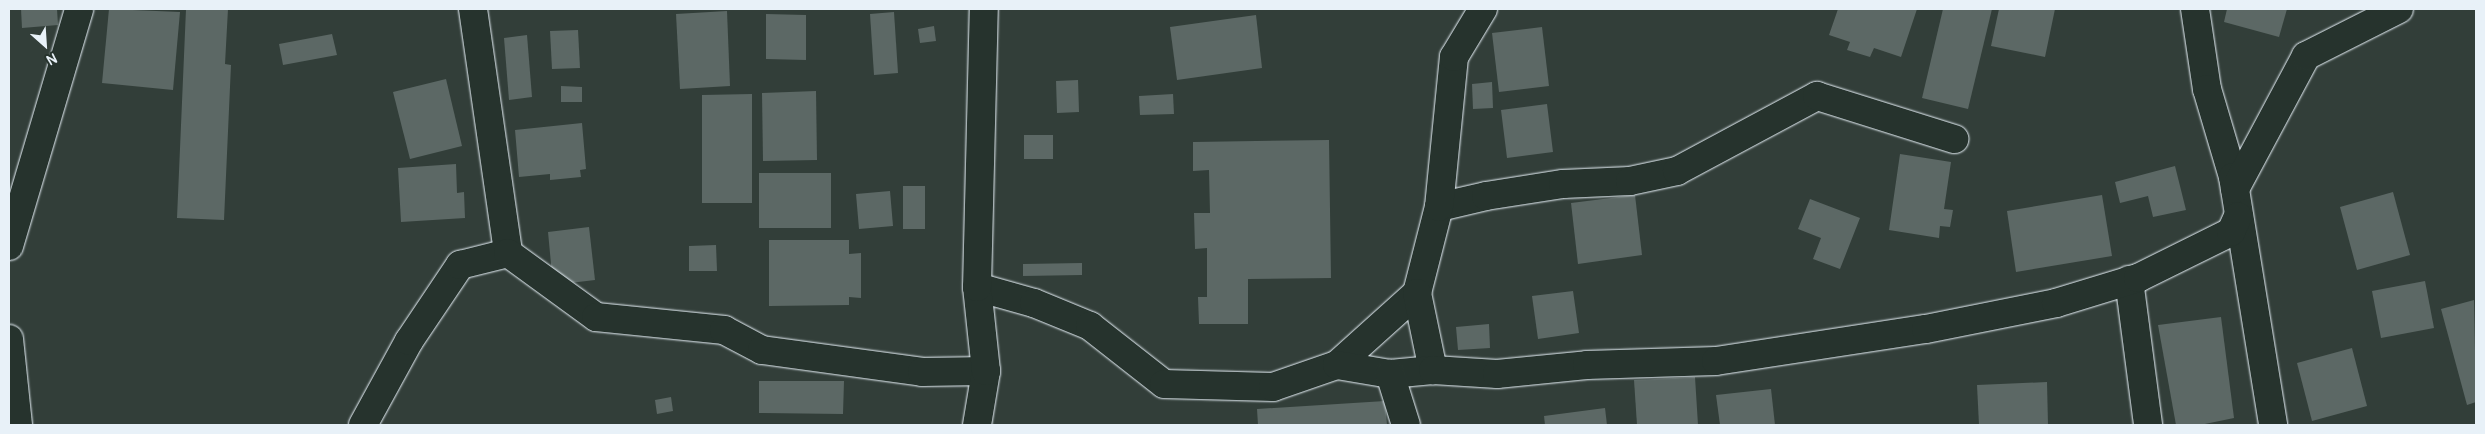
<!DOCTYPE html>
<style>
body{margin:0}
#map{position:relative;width:2485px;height:434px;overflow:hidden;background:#323e39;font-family:Pangolin,sans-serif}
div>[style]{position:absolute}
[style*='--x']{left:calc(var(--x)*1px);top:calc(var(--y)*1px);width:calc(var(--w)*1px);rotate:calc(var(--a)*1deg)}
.building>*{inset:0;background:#5c6865}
.roads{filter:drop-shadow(0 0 1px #e8f1f8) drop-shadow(0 0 1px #e8f1f8)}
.minor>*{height:28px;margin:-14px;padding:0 14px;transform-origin:14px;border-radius:14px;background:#26332d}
span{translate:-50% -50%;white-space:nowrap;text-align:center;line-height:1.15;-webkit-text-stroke:5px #26332d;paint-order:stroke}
.frame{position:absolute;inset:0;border:10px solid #e8f1f8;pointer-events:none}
.north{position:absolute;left:20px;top:20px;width:50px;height:50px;-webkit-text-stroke:4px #26332d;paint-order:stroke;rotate:154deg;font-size:14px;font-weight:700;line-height:20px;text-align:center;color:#e8f1f8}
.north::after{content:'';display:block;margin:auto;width:18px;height:22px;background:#e8f1f8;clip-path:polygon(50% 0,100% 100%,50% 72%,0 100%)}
</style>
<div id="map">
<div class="building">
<i style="clip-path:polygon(21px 9px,57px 9px,58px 25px,22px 28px)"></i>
<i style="clip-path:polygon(109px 9px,180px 12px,173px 90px,102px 83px)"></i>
<i style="clip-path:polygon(186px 9px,228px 9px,225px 64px,231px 65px,224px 220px,177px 218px)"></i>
<i style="clip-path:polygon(1838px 9px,1917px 9px,1901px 57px,1874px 48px,1870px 57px,1847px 50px,1850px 42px,1829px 35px)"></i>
<i style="clip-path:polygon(1943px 9px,1992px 9px,1968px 109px,1922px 98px)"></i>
<i style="clip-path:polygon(1999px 9px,2055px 9px,2045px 57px,1991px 46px)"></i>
<i style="clip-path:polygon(2227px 9px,2287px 9px,2279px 37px,2224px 22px)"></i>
<i style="clip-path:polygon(727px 11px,730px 86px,680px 89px,676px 14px)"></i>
<i style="clip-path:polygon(894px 12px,898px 73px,874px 75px,870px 14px)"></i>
<i style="clip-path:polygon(766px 14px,806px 15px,806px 60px,766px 59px)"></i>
<i style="clip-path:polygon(1256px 15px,1262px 68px,1177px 80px,1170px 27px)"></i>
<i style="clip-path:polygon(934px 26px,936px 41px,920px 43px,918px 29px)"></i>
<i style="clip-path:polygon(1542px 27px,1549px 86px,1499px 92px,1492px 33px)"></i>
<i style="clip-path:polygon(578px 30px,580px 68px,552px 69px,550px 31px)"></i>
<i style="clip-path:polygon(332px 34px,337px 55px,283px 65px,279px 44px)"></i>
<i style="clip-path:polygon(527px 35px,532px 97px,509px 100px,504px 38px)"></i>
<i style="clip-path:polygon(446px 79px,462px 146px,410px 159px,393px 92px)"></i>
<i style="clip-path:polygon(1078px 80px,1079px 112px,1057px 113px,1056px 81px)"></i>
<i style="clip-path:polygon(1492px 82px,1493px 108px,1473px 109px,1472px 84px)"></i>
<i style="clip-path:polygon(561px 86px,582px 87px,582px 102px,561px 102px)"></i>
<i style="clip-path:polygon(816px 91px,817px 160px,763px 161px,762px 93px)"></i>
<i style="clip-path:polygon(752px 94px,752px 203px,702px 203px,702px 95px)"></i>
<i style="clip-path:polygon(1173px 94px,1174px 114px,1140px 115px,1139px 96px)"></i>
<i style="clip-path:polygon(1547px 104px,1553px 152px,1507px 158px,1501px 110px)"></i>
<i style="clip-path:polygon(582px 123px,586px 169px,580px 170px,581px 177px,550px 180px,550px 174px,519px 177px,515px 130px)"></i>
<i style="clip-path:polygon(1024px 135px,1053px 135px,1053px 159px,1024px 159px)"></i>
<i style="clip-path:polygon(1329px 140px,1331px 278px,1248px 279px,1248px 324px,1199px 324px,1198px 297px,1207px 297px,1207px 248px,1195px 249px,1194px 213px,1210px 213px,1209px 170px,1193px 171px,1193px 142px)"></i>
<i style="clip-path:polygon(1900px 154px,1951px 162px,1944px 209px,1953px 210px,1950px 227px,1940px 226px,1939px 238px,1889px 230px)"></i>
<i style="clip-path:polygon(456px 164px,457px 193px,464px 192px,465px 218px,401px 222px,398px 168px)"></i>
<i style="clip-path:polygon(2175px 166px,2186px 210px,2153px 217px,2148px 196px,2120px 203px,2115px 182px)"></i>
<i style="clip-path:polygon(759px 173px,831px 173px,831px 228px,759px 228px)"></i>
<i style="clip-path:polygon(903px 186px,925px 186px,925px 229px,903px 229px)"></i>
<i style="clip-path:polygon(890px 191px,893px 226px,859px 229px,856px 194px)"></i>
<i style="clip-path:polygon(2393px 192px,2410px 255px,2357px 270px,2340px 207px)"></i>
<i style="clip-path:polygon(1635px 195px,1642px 255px,1578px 264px,1571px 203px)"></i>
<i style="clip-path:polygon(2102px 195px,2112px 256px,2016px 272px,2007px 211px)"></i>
<i style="clip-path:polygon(1810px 199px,1860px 218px,1840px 269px,1813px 259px,1821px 238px,1798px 229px)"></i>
<i style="clip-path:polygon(589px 227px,595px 280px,553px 285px,548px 232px)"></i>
<i style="clip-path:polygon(769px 240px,849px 240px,849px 254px,861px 253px,861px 298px,849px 297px,849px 305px,769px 306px)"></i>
<i style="clip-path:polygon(716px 245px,717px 271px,689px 271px,689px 246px)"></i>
<i style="clip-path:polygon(1082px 263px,1082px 275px,1023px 276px,1023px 264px)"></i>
<i style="clip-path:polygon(2425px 281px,2434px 328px,2381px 338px,2372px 291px)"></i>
<i style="clip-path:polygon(1573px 291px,1579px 333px,1538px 339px,1532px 296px)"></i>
<i style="clip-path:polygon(2474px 300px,2476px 402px,2467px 405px,2441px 309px)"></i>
<i style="clip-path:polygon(2221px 317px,2234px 418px,2200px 425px,2176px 425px,2158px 325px)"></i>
<i style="clip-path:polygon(1489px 324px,1490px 348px,1458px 350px,1456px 327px)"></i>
<i style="clip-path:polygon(2352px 348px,2367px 406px,2312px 421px,2297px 363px)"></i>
<i style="clip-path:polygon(1695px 377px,1698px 425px,1637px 425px,1634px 380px)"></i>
<i style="clip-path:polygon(759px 381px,844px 381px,843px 414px,759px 413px)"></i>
<i style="clip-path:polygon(2047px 382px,2048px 425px,1979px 425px,1977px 385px)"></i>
<i style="clip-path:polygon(1771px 389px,1775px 425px,1720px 425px,1716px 395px)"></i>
<i style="clip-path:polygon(671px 397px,673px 411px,657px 414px,655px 400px)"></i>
<i style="clip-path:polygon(1385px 401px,1387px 425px,1258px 425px,1257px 409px)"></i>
<i style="clip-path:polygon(1605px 408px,1607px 425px,1545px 425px,1544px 416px)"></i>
</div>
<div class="roads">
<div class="minor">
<i style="--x:473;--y:9;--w:246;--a:81.8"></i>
<i style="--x:2195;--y:9;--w:81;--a:81.5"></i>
<i style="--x:2207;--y:89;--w:92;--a:73.5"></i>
<i style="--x:2233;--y:177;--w:251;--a:80.8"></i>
<i style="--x:2235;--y:189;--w:151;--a:-61.9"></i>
<i style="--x:2306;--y:56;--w:104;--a:-26.8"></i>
<i style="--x:1439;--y:207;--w:48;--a:-13.2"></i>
<i style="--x:1486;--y:196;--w:78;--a:-8.9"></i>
<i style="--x:1563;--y:184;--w:67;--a:-2.6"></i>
<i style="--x:1630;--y:181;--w:48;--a:-12"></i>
<i style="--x:1677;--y:171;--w:159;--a:-28.2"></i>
<i style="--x:1817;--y:96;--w:144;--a:17.4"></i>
<i style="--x:9;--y:246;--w:247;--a:-73.5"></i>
<i style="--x:2129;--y:280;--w:146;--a:82.5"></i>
<i style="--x:977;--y:287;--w:59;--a:15.7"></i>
<i style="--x:1034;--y:303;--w:61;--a:22.3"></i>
<i style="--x:1090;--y:326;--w:94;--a:38.1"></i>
<i style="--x:1164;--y:384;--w:109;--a:1.6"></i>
<i style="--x:1273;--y:387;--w:68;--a:-19"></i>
<i style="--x:1337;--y:365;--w:108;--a:-42"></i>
<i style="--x:1417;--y:293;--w:89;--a:-75.7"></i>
<i style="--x:1439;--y:207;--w:151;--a:-84.3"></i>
<i style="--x:1454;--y:57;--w:56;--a:-58.9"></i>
<i style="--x:1417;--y:293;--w:79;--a:78.3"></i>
<i style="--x:9;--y:339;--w:86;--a:84"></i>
<i style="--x:1337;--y:365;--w:54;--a:9.6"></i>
<i style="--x:1390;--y:374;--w:43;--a:-5.3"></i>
<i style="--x:1433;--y:370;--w:64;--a:3.6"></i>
<i style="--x:1497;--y:374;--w:90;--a:-5.7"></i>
<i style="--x:1587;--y:365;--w:129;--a:-1.8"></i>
<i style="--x:1716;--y:361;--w:212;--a:-8.7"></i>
<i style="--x:1926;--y:329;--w:133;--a:-11.3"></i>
<i style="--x:2056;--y:303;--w:86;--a:-17"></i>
<i style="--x:2138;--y:278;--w:104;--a:-26.3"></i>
<i style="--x:2231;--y:232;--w:17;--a:-66"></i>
<i style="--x:1390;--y:374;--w:53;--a:72.6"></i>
<i style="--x:363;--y:425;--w:96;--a:-61.3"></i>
<i style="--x:409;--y:341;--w:92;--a:-56.1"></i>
<i style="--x:460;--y:265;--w:49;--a:-14"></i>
<i style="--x:508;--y:253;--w:109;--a:36"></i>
<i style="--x:596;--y:317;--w:129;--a:5.8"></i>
<i style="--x:724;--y:330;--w:43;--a:27.8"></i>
<i style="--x:762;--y:350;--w:162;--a:7.8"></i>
<i style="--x:922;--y:372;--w:64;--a:-0.9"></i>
<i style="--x:977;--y:425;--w:55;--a:-80.5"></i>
<i style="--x:986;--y:371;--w:84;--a:-96.1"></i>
<i style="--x:977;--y:287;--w:278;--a:-88.6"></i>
</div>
</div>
<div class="frame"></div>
<div class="north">N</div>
</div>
